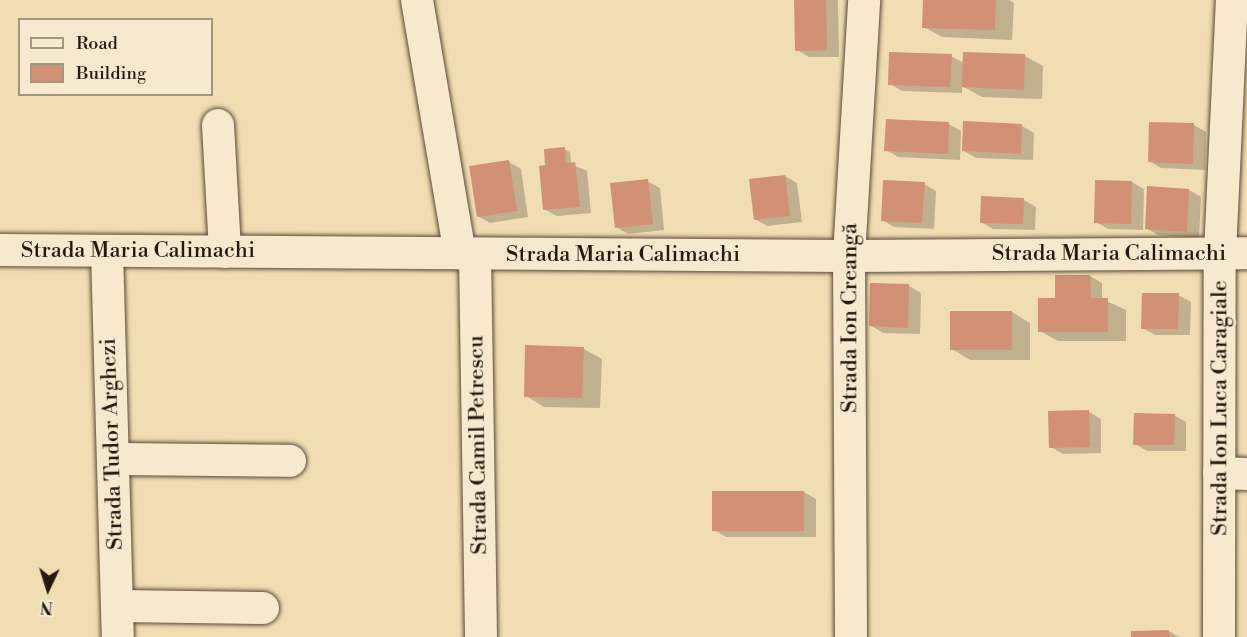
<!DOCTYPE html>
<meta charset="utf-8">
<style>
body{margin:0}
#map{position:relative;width:1247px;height:637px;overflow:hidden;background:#f1ddb2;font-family:"Libre Bodoni",serif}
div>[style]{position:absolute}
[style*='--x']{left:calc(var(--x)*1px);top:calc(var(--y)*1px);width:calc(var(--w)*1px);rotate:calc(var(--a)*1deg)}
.shadow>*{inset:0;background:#0003}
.building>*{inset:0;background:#d29075}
.roads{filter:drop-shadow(0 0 2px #594b38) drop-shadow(0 0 2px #594b38)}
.minor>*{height:32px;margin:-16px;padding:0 16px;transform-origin:16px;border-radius:16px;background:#f6e9cd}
span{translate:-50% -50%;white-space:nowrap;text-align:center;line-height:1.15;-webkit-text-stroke:5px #f6e9cd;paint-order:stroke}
.street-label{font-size:22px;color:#261a10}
.legend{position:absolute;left:18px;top:18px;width:195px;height:78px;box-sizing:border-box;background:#f6e9cd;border:2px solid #a39681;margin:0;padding:8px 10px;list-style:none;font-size:18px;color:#261a10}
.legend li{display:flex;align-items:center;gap:12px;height:30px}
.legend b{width:30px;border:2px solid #a39681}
.north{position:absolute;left:18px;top:559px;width:60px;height:60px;-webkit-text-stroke:4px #f6e9cd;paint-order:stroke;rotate:184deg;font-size:16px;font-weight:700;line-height:24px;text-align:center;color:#261a10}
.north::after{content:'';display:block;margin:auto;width:21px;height:27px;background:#261a10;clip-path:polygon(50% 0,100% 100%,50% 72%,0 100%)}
</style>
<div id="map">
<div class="shadow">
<i style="clip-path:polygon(796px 0,838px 0,839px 57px,809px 57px,797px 50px)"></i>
<i style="clip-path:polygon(925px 0,1009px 0,1014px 3px,1012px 40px,942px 37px,924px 27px)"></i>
<i style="clip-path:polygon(951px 56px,964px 63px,1025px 56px,1043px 66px,1042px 99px,982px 97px,962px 86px,962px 93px,902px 91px,890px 84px)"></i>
<i style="clip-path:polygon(949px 124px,961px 131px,960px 160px,898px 157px,886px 150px)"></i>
<i style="clip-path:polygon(1150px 124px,1194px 125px,1206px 132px,1205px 170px,1161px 168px,1149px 161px)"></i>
<i style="clip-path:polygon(1022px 126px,1034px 133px,1033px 160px,976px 158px,964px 151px)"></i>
<i style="clip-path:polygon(564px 149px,570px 152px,571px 164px,587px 171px,591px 213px,557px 216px,544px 209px,550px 166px)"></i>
<i style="clip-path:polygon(509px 162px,521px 169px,528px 217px,490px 223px,478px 216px)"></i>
<i style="clip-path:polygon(785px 176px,797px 183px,802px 222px,767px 226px,755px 219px)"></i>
<i style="clip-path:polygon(647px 181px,660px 188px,664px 230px,628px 234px,616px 227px)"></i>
<i style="clip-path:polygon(1132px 182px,1144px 189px,1143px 230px,1108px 229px,1096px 222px)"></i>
<i style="clip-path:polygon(924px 184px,936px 191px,934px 229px,894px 227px,882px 220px)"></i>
<i style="clip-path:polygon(1189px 190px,1201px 197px,1199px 238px,1158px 235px,1146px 228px)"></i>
<i style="clip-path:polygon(1024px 200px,1036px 207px,1035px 230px,993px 229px,981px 222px)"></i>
<i style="clip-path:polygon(1057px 276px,1090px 276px,1102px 283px,1102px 299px,1126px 310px,1126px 341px,1058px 341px,1040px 331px,1057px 299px)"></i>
<i style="clip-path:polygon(909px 286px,921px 293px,920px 334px,883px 333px,870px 325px)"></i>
<i style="clip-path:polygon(1178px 295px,1191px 302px,1190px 335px,1155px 335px,1143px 328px)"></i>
<i style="clip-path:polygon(1012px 312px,1030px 323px,1030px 360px,970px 360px,952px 349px)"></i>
<i style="clip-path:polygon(584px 349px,602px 359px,600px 408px,544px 407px,526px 396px)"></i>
<i style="clip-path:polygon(1089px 412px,1101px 419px,1101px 453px,1063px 454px,1051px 447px)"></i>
<i style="clip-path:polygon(1174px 415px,1186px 422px,1186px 451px,1147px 451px,1135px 444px)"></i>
<i style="clip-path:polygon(804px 492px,816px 499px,816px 537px,726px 537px,714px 530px)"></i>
<i style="clip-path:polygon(1169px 631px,1179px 637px,1133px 637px)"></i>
</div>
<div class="building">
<i style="clip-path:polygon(794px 0,826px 0,827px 50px,795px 51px)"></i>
<i style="clip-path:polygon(923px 0,996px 0,995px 30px,922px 28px)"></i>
<i style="clip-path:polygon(889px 52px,952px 54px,950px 87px,888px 85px)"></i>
<i style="clip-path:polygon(963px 52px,1025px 54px,1024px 90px,962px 87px)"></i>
<i style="clip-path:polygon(886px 119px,949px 122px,948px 154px,884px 151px)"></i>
<i style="clip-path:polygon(963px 121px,1022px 124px,1021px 154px,962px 151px)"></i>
<i style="clip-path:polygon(1149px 122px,1194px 123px,1193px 164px,1148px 162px)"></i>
<i style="clip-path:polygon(565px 147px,566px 163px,575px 162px,580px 207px,543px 210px,539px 166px,545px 165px,544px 149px)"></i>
<i style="clip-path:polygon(509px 160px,517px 211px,477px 217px,469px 166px)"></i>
<i style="clip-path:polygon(785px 175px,790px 216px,754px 220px,749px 179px)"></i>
<i style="clip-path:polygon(648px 179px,653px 224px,615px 228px,610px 183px)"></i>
<i style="clip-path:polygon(883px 180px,925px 182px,922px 223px,881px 221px)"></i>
<i style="clip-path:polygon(1095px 180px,1132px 181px,1131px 224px,1094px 223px)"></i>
<i style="clip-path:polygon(1147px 186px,1189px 189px,1187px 232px,1145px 229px)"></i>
<i style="clip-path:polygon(981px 196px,1024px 198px,1023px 224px,980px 223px)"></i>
<i style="clip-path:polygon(1055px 275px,1090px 275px,1091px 298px,1108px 298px,1108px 332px,1038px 332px,1038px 298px,1055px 298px)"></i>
<i style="clip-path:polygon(870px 283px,909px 284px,908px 328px,869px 326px)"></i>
<i style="clip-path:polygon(1142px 293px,1179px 293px,1178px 329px,1141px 329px)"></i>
<i style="clip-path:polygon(950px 311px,1012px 311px,1012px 350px,950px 350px)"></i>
<i style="clip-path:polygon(525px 345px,584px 347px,582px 398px,524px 397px)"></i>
<i style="clip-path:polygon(1089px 410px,1090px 447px,1049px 448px,1048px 411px)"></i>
<i style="clip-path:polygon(1134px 413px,1175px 414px,1174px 445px,1133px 445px)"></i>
<i style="clip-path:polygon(712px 491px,804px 491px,804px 531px,712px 531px)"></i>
<i style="clip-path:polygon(1169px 630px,1169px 637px,1131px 637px,1131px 631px)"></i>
</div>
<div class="roads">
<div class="minor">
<i style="--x:417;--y:0;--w:257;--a:80.4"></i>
<i style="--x:218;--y:125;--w:127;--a:86.8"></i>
<i style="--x:0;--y:250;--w:849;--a:0.4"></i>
<i style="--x:849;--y:256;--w:398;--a:-0.4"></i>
<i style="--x:107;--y:251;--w:386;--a:88.4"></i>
<i style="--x:475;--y:254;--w:383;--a:89.1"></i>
<i style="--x:113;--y:459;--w:177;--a:0.6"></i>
<i style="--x:1219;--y:473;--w:28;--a:2"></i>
<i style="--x:117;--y:606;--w:146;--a:0.8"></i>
<i style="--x:851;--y:637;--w:381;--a:-90.3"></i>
<i style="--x:849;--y:256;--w:256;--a:-86.6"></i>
<i style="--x:1219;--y:637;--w:384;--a:-89.9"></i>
<i style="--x:1220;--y:253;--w:253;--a:-87.3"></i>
</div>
</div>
<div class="street-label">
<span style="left:138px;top:251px">Strada Maria Calimachi</span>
<span style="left:1109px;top:254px">Strada Maria Calimachi</span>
<span style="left:623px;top:255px">Strada Maria Calimachi</span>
<span style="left:850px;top:318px;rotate:-90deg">Strada Ion Creangă</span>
<span style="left:1220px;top:408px;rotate:-90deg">Strada Ion Luca Caragiale</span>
<span style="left:112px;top:444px;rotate:-92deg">Strada Tudor Arghezi</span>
<span style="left:478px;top:445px;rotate:-91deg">Strada Camil Petrescu</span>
</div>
<ul class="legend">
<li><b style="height:8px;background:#f6e9cd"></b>Road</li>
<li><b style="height:16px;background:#d29075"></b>Building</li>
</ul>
<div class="north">N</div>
</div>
